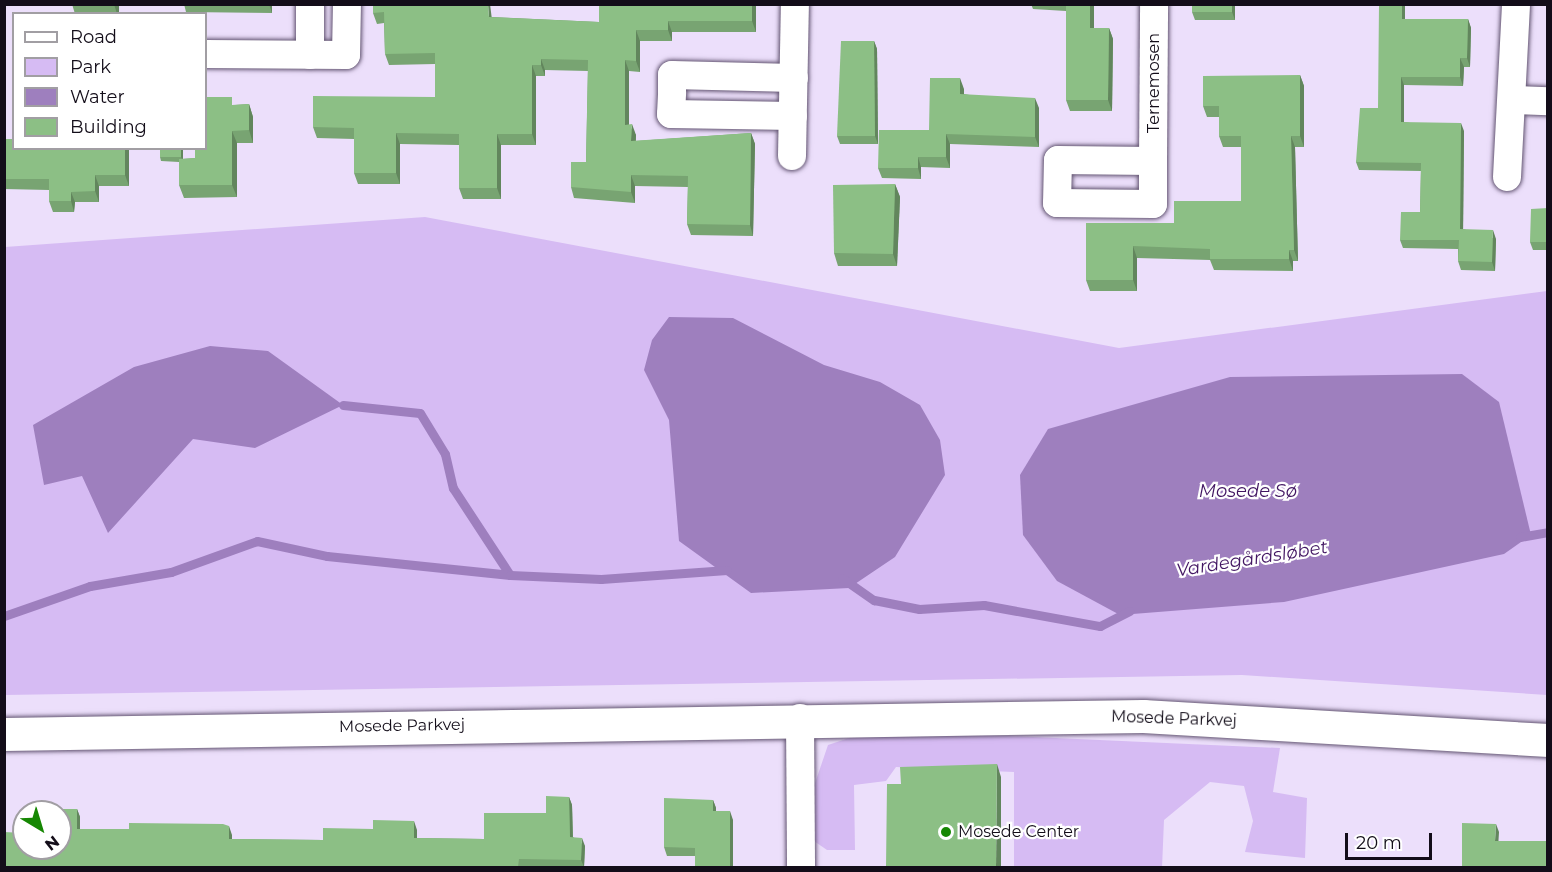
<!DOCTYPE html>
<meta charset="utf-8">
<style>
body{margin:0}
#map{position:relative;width:1552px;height:872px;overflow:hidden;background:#ecdffb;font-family:Montserrat,sans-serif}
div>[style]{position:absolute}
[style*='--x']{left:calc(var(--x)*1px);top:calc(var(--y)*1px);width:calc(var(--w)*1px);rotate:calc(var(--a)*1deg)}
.green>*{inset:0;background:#d6bbf3}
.water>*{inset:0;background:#9e7fbe}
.stream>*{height:9px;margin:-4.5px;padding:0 4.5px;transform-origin:4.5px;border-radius:4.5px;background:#9e7fbe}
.roads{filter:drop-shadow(0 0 2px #645673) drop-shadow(0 0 2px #645673)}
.minor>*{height:28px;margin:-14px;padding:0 14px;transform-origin:14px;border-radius:14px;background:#fff}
.tertiary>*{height:33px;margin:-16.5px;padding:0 16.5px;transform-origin:16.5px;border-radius:16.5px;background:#fff}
.wall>*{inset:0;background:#78a472}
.shaded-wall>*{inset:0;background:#62865d}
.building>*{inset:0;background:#8cbf85}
.dots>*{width:16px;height:16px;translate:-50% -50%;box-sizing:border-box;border:3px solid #fff;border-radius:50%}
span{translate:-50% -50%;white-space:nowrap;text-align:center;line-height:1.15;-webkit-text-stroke:4.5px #fff;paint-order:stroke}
.street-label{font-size:16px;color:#130d19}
.poi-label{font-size:16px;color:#130d19}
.left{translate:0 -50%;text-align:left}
.water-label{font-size:18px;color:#421662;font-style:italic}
.frame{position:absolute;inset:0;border:6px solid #130d19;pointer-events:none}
.legend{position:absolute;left:12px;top:12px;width:195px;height:138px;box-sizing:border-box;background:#fff;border:2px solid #a19ea3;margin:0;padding:8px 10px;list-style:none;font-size:18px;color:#130d19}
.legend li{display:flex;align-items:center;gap:12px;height:30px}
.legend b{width:30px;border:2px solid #a19ea3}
.north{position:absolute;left:12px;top:800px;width:60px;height:60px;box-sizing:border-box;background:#fff;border:2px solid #a19ea3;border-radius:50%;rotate:142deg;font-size:16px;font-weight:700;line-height:24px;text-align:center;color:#130d19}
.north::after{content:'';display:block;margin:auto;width:21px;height:27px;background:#168703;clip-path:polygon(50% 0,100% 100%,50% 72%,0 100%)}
.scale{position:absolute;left:1345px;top:833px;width:87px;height:27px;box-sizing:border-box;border:3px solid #130d19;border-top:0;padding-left:8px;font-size:18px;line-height:21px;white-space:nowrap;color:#130d19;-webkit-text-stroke:4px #fff;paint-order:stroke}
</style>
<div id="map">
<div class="green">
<i style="clip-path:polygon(425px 217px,1119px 348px,1547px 291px,1547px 695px,1242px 675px,5px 695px,5px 247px)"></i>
<i style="clip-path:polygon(873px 730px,1280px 748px,1273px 792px,1307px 798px,1305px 858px,1245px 852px,1253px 821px,1244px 786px,1210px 782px,1164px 820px,1162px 868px,1014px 867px,1014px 772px,896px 767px,886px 781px,854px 785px,855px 850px,827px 850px,814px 841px,812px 792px,828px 745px)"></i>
</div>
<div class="water">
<i style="clip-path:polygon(669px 317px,733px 318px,824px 365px,880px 382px,920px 405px,940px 440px,945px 475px,895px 557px,849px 588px,751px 593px,679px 541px,669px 420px,644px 370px,652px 340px)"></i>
<i style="clip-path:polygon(210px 346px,268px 351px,343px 405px,255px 448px,193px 439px,108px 533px,82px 476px,44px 485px,33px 425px,134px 367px)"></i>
<i style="clip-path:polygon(1462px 374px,1499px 402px,1531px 535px,1504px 554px,1284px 602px,1120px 615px,1057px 581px,1023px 535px,1020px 475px,1048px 429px,1230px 377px)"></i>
</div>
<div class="stream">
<i style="--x:343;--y:405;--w:77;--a:5.9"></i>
<i style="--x:420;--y:413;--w:48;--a:58.6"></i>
<i style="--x:445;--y:454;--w:35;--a:77"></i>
<i style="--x:453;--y:488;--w:104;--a:56.8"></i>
<i style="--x:1520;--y:537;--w:28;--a:-10"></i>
<i style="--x:842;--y:578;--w:39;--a:35"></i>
<i style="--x:874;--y:600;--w:46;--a:11.3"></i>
<i style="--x:919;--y:609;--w:65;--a:-3.5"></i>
<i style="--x:984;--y:605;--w:118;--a:10.3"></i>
<i style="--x:1100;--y:626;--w:33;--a:-27"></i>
<i style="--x:4;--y:616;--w:91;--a:-19.2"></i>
<i style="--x:90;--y:586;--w:82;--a:-9.8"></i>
<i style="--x:171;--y:572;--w:91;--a:-19.8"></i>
<i style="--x:257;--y:541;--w:72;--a:12.1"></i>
<i style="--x:327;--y:556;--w:184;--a:5.9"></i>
<i style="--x:510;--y:575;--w:91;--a:2.5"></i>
<i style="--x:601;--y:579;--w:126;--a:-4.1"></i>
</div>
<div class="roads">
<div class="minor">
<i style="--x:310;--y:4;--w:51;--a:90"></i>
<i style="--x:206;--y:54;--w:140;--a:0.4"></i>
<i style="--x:346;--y:55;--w:51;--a:-88.9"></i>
<i style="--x:1515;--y:100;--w:33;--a:2"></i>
<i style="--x:793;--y:116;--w:122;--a:-179.1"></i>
<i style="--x:671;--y:114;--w:22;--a:-87"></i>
<i style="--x:672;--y:92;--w:17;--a:-90"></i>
<i style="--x:672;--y:75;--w:122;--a:1.4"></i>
<i style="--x:792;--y:156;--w:152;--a:-88.9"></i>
<i style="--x:1153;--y:161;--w:95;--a:-179.4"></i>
<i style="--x:1058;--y:160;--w:43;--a:91.3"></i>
<i style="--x:1057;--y:203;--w:96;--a:0.6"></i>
<i style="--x:1153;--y:204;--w:43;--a:-90"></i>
<i style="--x:1153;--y:161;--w:157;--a:-89.6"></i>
<i style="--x:1507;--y:177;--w:173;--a:-87"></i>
<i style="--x:800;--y:718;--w:150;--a:89.6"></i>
</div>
<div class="tertiary">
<i style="--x:4;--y:734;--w:1139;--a:-0.91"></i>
<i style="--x:1143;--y:716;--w:406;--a:3.4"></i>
</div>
</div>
<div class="wall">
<i style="clip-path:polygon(72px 4px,119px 4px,119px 14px,75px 14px)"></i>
<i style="clip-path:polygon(184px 4px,272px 4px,272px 13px,186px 12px)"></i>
<i style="clip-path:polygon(373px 4px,492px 17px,599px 22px,652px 6px,652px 4px,756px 4px,756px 32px,672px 32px,672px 41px,640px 41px,640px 72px,629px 71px,629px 125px,636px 135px,636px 141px,751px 133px,755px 144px,753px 236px,691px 235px,687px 224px,688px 187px,635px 186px,635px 203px,574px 198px,571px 187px,586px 162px,588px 71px,545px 70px,545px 76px,536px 76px,536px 145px,501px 145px,501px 199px,463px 199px,459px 188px,459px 145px,400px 144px,400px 184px,358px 184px,354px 173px,354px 139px,317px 138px,313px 127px,435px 97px,435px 64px,389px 65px,385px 54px,384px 23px,377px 24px,373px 13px)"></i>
<i style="clip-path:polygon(1031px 4px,1094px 4px,1094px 28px,1109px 28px,1113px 39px,1112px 111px,1070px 111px,1066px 100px,1066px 11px,1033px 9px)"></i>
<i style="clip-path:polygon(1235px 4px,1235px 20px,1195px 20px,1192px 12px)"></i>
<i style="clip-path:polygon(1405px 4px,1405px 19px,1468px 19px,1471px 28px,1470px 67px,1464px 67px,1463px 86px,1404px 85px,1404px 122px,1464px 131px,1463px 229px,1496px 239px,1495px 271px,1461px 270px,1458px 261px,1458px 249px,1403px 248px,1400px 240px,1420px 212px,1421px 171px,1359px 170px,1356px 162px,1378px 108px)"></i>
<i style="clip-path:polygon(874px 41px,877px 49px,878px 144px,840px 144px,837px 136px)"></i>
<i style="clip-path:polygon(1300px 75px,1304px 86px,1304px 147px,1295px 147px,1298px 261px,1293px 261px,1293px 271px,1214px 270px,1210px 260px,1137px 258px,1137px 291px,1090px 291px,1086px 280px,1086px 223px,1174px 223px,1241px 201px,1241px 147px,1223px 147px,1219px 136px,1219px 117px,1207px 117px,1203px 106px)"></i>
<i style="clip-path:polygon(964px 89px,964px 94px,1039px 108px,1039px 147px,950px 144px,950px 168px,921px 167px,921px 179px,882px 178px,878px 168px,929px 130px)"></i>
<i style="clip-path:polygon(249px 104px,253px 117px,253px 143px,237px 143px,237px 197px,184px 198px,179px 185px,179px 162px,161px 161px,160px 157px,183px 148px,183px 159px,195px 158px,235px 105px)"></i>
<i style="clip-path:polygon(4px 139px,14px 148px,129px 148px,129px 186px,99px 186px,99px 202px,75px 202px,74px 212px,53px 212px,49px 201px,49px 190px,4px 189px)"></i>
<i style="clip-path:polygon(895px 184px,900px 197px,897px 266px,838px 266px,834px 253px)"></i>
<i style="clip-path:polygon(1548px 208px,1548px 250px,1533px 250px,1530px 242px)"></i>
<i style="clip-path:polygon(569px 797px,572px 805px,573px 837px,585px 846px,584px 867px,4px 867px,24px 848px,77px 809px,80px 817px,80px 829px,232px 835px,232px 839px,323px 840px,417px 830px,417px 838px,484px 839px,546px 813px)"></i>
<i style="clip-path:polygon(713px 800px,716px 808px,716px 811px,733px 820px,733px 867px,695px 867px,695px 856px,667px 856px,664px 847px)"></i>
</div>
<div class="shaded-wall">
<i style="clip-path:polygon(114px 4px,119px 4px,119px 14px,117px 14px)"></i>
<i style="clip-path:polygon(269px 4px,272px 4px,272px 13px)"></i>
<i style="clip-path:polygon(488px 4px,490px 4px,493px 28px,489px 17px)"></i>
<i style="clip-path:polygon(752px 4px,756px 4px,756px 32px,752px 21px)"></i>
<i style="clip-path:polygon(1090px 4px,1094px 4px,1094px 39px,1090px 28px)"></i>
<i style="clip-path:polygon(1232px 4px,1235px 4px,1235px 20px,1232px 12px)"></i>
<i style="clip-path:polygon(1402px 4px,1405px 4px,1405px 28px,1402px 19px)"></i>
<i style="clip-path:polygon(1468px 19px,1471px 28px,1470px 67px,1467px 58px)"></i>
<i style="clip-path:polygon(668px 21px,672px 32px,672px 41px,668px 30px)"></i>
<i style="clip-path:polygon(1109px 28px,1113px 39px,1112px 111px,1108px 100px)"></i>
<i style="clip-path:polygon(636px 30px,640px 41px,640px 72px,636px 61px)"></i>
<i style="clip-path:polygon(874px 41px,877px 49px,878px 144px,875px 136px)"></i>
<i style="clip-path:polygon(1460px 58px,1464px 67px,1463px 86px,1460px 77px)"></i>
<i style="clip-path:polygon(541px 59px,545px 70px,545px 76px,541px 65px)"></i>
<i style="clip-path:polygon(625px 60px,629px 71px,629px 136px,625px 125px)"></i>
<i style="clip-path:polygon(532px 65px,536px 76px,536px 145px,532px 134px)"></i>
<i style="clip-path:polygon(1300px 75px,1304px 86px,1304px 147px,1300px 136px)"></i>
<i style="clip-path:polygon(1401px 77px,1404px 85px,1404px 130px,1401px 122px)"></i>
<i style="clip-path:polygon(960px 78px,964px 89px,964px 104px,960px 94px)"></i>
<i style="clip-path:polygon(1035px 98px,1039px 108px,1039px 147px,1035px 137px)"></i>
<i style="clip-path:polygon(249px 104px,253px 117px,253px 143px,249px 130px)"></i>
<i style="clip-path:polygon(1461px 123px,1464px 131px,1463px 238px,1460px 229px)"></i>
<i style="clip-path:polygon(632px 124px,636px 135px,635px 152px,631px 141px)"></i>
<i style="clip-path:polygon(232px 131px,237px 143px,237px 197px,232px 185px)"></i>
<i style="clip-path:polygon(396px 133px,400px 144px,400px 184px,396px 173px)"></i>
<i style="clip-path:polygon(751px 133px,755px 144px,753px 236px,750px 225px)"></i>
<i style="clip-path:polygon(497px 134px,501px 145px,501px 199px,497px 188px)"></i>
<i style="clip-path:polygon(946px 134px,950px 144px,950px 168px,946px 157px)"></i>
<i style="clip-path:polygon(1291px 136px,1295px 147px,1298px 261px,1294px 250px)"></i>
<i style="clip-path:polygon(125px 148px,129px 148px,129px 186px,125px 175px)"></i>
<i style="clip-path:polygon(181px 148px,183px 148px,183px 162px,181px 157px)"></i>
<i style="clip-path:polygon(918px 157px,921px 167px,921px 179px,918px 168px)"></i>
<i style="clip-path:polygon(95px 175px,99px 186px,99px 202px,95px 191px)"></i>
<i style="clip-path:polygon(631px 175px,635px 186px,635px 203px,631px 192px)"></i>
<i style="clip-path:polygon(895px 184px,900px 197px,897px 266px,893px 254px)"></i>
<i style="clip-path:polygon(71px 192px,75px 202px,74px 212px,71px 201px)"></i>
<i style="clip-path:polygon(1493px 230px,1496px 239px,1495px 271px,1492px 262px)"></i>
<i style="clip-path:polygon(1133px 246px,1137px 258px,1137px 291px,1133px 280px)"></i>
<i style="clip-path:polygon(1289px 250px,1293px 261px,1293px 271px,1289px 259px)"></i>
<i style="clip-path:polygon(997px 764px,1001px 777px,1001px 867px,996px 867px)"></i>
<i style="clip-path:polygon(569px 797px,572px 805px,573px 846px,570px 837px)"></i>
<i style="clip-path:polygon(713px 800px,716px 808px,716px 820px,713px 811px)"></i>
<i style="clip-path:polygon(77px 809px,80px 817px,80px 837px,77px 829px)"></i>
<i style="clip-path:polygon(730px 811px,733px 820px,733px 867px,730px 867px)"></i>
<i style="clip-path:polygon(414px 821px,417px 830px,417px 846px,414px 838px)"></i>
<i style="clip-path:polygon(1496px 824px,1499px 832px,1498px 849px,1495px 841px)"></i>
<i style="clip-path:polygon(229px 826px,232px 835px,232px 847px,229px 839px)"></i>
<i style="clip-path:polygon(582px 838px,585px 846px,584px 867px,581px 860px)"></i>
</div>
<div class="building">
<i style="clip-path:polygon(72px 4px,114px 4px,114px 6px)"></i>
<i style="clip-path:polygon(373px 4px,488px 4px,489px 17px,599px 22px,599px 6px,652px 6px,652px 4px,752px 4px,752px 21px,668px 21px,668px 30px,636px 30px,636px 61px,625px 60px,625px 125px,632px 124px,631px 141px,751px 133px,750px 225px,687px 224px,688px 176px,631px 175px,631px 192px,571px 187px,571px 162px,586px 162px,588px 60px,541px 59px,541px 65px,532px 65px,532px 134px,497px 134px,497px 188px,459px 188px,459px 134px,396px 133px,396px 173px,354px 173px,354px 128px,313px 127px,313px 96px,435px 97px,435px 53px,385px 54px,384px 12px,373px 13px)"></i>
<i style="clip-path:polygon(1066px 4px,1090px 4px,1090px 28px,1109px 28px,1108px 100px,1066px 100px)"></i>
<i style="clip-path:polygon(1192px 4px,1232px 4px,1232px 12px,1192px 12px)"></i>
<i style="clip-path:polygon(1379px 4px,1402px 4px,1402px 19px,1468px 19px,1467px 58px,1460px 58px,1460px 77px,1401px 77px,1401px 122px,1461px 123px,1460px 229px,1493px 230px,1492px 262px,1458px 261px,1459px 240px,1400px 240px,1401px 212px,1420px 212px,1421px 163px,1356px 162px,1360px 108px,1378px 108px)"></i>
<i style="clip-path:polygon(841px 41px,874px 41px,875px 136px,837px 136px)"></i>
<i style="clip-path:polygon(1300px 75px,1300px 136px,1291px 136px,1294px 250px,1289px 250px,1289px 259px,1210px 259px,1210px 249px,1133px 246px,1133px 280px,1086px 280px,1086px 223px,1174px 223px,1174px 201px,1241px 201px,1241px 136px,1219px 136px,1219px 106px,1203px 106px,1203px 76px)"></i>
<i style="clip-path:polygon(930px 78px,960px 78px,960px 94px,1035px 98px,1035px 137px,946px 134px,946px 157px,918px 157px,918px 168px,878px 168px,879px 130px,929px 130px)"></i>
<i style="clip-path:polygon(206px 97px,232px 97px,232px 105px,249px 104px,249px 130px,232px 131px,232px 185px,179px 185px,179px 159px,195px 158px,195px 148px,206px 148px)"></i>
<i style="clip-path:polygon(4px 139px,14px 139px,14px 148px,125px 148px,125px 175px,95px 175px,95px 191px,71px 192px,71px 201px,49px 201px,49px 179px,4px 179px)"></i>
<i style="clip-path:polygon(160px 148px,181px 148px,181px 157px,160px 157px)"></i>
<i style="clip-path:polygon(895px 184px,893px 254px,834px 253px,833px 185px)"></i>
<i style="clip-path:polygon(1548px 208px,1548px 242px,1530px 242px,1531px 209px)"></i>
<i style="clip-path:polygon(997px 764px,996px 867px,886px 867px,887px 784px,901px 784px,900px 767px)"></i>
<i style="clip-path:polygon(546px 796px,569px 797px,570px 837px,582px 838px,581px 860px,519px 859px,518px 867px,4px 867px,4px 832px,24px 833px,24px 848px,60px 848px,60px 812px,33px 812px,33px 809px,77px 809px,77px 829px,129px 829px,129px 823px,223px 824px,229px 826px,229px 839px,323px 840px,323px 828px,373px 829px,373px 820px,414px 821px,414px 838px,484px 839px,484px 813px,546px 813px)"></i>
<i style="clip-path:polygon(664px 798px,713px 800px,713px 811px,730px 811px,730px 867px,695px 867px,695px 848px,664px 847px)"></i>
<i style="clip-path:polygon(1462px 823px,1496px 824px,1495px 841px,1548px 841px,1548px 867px,1462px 867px)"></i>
</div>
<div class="dots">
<i style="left:946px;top:832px;background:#168703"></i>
</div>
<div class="street-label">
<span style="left:1154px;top:83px;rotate:-90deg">Ternemosen</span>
<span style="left:1174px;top:719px;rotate:2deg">Mosede Parkvej</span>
<span style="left:402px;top:726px;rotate:-1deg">Mosede Parkvej</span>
</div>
<div class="poi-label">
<span class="left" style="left:958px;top:832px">Mosede Center</span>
</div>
<div class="water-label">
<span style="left:1248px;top:491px">Mosede Sø</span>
<span style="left:1252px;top:559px;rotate:-9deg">Vardegårdsløbet</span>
</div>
<div class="frame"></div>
<ul class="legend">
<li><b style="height:8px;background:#fff"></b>Road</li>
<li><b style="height:16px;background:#d6bbf3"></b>Park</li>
<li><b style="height:16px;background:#9e7fbe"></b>Water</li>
<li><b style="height:16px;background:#8cbf85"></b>Building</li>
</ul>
<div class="north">N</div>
<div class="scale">20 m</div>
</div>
